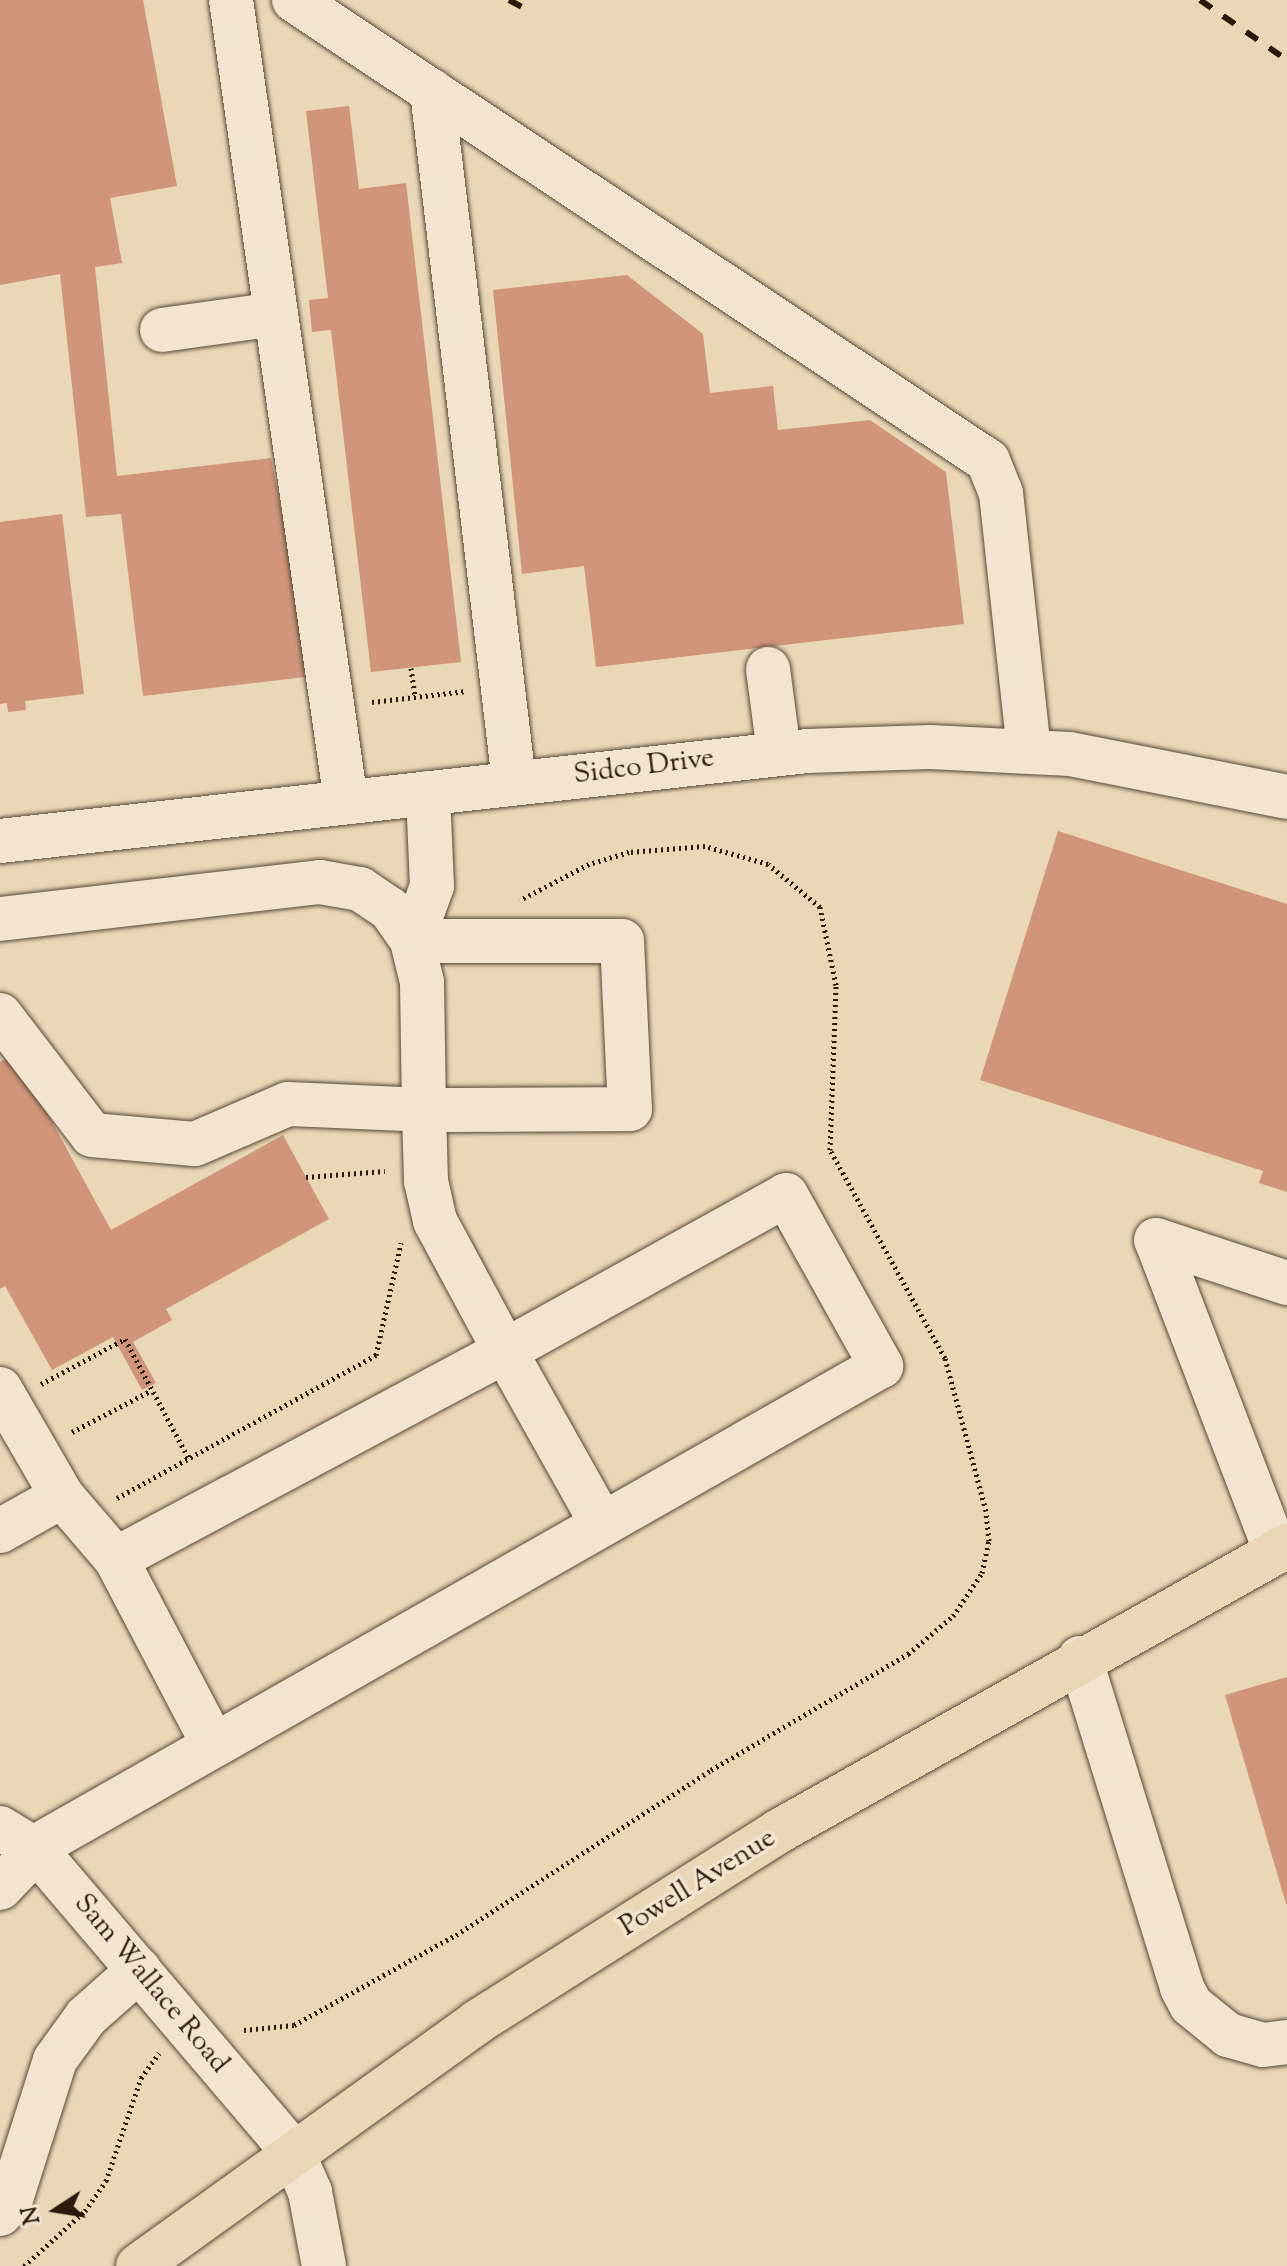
<!DOCTYPE html>
<style>
body{margin:0}
#map{position:relative;width:1287px;height:2266px;overflow:hidden;background:#e9d7b6;font-family:"Sorts Mill Goudy",serif}
div>[style]{position:absolute}
[style*='--x']{left:calc(var(--x)*1px);top:calc(var(--y)*1px);width:calc(var(--w)*1px);rotate:calc(var(--a)*1deg)}
.building>*{inset:0;background:#d0957b}
.path>*{height:5px;margin-top:-2.5px;transform-origin:0;background:repeating-linear-gradient(90deg,#291a0d 0 2px,transparent 0 6px)}
.roads{filter:drop-shadow(0 0 2px #594937) drop-shadow(0 0 2px #594937)}
.minor>*{height:44px;margin:-22px;padding:0 22px;transform-origin:22px;border-radius:22px;background:#f1e5d0}
.major>*{height:44px;margin:-22px;padding:0 22px;transform-origin:22px;border-radius:22px;background:#e9d7b6}
.rail>*{height:6px;margin-top:-3px;transform-origin:0;background:repeating-linear-gradient(90deg,#291a0d 0 14px,transparent 0 28px)}
span{translate:-50% -50%;white-space:nowrap;text-align:center;line-height:1.15;-webkit-text-stroke:7px #f1e5d0;paint-order:stroke}
.street-label{font-size:28px;color:#291a0d}
.north{position:absolute;left:16px;top:2170px;width:80px;height:80px;-webkit-text-stroke:6px #f1e5d0;paint-order:stroke;rotate:258deg;font-size:22px;font-weight:700;line-height:32px;text-align:center;color:#291a0d}
.north::after{content:'';display:block;margin:auto;width:28px;height:36px;background:#291a0d;clip-path:polygon(50% 0,100% 100%,50% 72%,0 100%)}
</style>
<div id="map">
<div class="building">
<i style="clip-path:polygon(0 0,143px 0,177px 186px,110px 198px,122px 263px,95px 267px,117px 476px,271px 458px,314px 676px,143px 696px,121px 514px,86px 517px,60px 274px,0 285px)"></i>
<i style="clip-path:polygon(349px 106px,359px 189px,406px 183px,461px 662px,371px 672px,331px 330px,312px 332px,309px 300px,328px 298px,306px 111px)"></i>
<i style="clip-path:polygon(627px 275px,703px 334px,710px 393px,773px 386px,778px 430px,870px 420px,946px 472px,964px 624px,596px 667px,584px 566px,522px 574px,493px 290px)"></i>
<i style="clip-path:polygon(62px 514px,84px 694px,25px 701px,26px 710px,8px 712px,7px 703px,0 704px,0 522px)"></i>
<i style="clip-path:polygon(1058px 831px,1287px 904px,1287px 1192px,1259px 1183px,1263px 1171px,980px 1080px)"></i>
<i style="clip-path:polygon(15px 1054px,111px 1230px,283px 1135px,329px 1219px,166px 1309px,172px 1320px,133px 1342px,156px 1383px,142px 1390px,113px 1337px,52px 1370px,5px 1286px,0 1289px,0 1062px)"></i>
<i style="clip-path:polygon(1287px 1677px,1287px 1904px,1286px 1904px,1225px 1695px)"></i>
</div>
<div class="path">
<i style="--x:411;--y:668;--w:29;--a:82"></i>
<i style="--x:372;--y:702;--w:95;--a:-6.7"></i>
<i style="--x:306;--y:1177;--w:79;--a:-4.3"></i>
<i style="--x:41;--y:1384;--w:95;--a:-28.2"></i>
<i style="--x:125;--y:1339;--w:136;--a:61.9"></i>
<i style="--x:72;--y:1432;--w:90;--a:-27.7"></i>
<i style="--x:117;--y:1498;--w:296;--a:-28.9"></i>
<i style="--x:376;--y:1355;--w:115;--a:-77.4"></i>
<i style="--x:244;--y:2030;--w:50;--a:-5.7"></i>
<i style="--x:294;--y:2025;--w:185;--a:-29.1"></i>
<i style="--x:456;--y:1935;--w:304;--a:-32.9"></i>
<i style="--x:711;--y:1770;--w:229;--a:-30.5"></i>
<i style="--x:908;--y:1654;--w:59;--a:-40.2"></i>
<i style="--x:953;--y:1616;--w:52;--a:-56"></i>
<i style="--x:982;--y:1573;--w:33;--a:-78"></i>
<i style="--x:989;--y:1541;--w:30;--a:-96"></i>
<i style="--x:986;--y:1511;--w:158;--a:-105"></i>
<i style="--x:945;--y:1358;--w:238;--a:-118.9"></i>
<i style="--x:830;--y:1150;--w:165;--a:-87.9"></i>
<i style="--x:836;--y:985;--w:80;--a:-101.6"></i>
<i style="--x:820;--y:907;--w:67;--a:-140.4"></i>
<i style="--x:768;--y:864;--w:66;--a:-164.1"></i>
<i style="--x:705;--y:846;--w:76;--a:175.5"></i>
<i style="--x:629;--y:852;--w:42;--a:163.3"></i>
<i style="--x:589;--y:864;--w:78;--a:152.4"></i>
<i style="--x:24;--y:2266;--w:82;--a:-42"></i>
<i style="--x:85;--y:2211;--w:37;--a:-55"></i>
<i style="--x:106;--y:2181;--w:109;--a:-71.2"></i>
<i style="--x:141;--y:2078;--w:31;--a:-54"></i>
</div>
<div class="roads">
<div class="minor">
<i style="--x:231;--y:0;--w:810;--a:81.84"></i>
<i style="--x:294;--y:0;--w:833;--a:33.59"></i>
<i style="--x:988;--y:461;--w:35;--a:68"></i>
<i style="--x:1001;--y:493;--w:260;--a:83.8"></i>
<i style="--x:432;--y:91;--w:696;--a:83.23"></i>
<i style="--x:162;--y:330;--w:115;--a:-8"></i>
<i style="--x:768;--y:669;--w:85;--a:82.5"></i>
<i style="--x:0;--y:841;--w:812;--a:-6.36"></i>
<i style="--x:807;--y:751;--w:123;--a:-1.9"></i>
<i style="--x:930;--y:747;--w:140;--a:2.9"></i>
<i style="--x:1070;--y:754;--w:221;--a:11.2"></i>
<i style="--x:0;--y:919;--w:322;--a:-6.6"></i>
<i style="--x:320;--y:882;--w:41;--a:9.9"></i>
<i style="--x:360;--y:889;--w:36;--a:34"></i>
<i style="--x:390;--y:909;--w:39;--a:55"></i>
<i style="--x:412;--y:941;--w:210;--a:0"></i>
<i style="--x:622;--y:941;--w:168;--a:87.3"></i>
<i style="--x:630;--y:1109;--w:206;--a:179.7"></i>
<i style="--x:424;--y:1110;--w:71;--a:88.4"></i>
<i style="--x:426;--y:1181;--w:41;--a:77.3"></i>
<i style="--x:435;--y:1221;--w:148;--a:61.7"></i>
<i style="--x:505;--y:1351;--w:321;--a:-29"></i>
<i style="--x:786;--y:1195;--w:196;--a:60.9"></i>
<i style="--x:881;--y:1366;--w:975;--a:150.36"></i>
<i style="--x:0;--y:1015;--w:151;--a:52.5"></i>
<i style="--x:92;--y:1135;--w:103;--a:5"></i>
<i style="--x:195;--y:1144;--w:101;--a:-23.3"></i>
<i style="--x:288;--y:1104;--w:136;--a:2.5"></i>
<i style="--x:424;--y:1110;--w:128;--a:-90.9"></i>
<i style="--x:422;--y:982;--w:42;--a:-103.7"></i>
<i style="--x:412;--y:941;--w:59;--a:-70"></i>
<i style="--x:432;--y:886;--w:93;--a:-92.5"></i>
<i style="--x:0;--y:1389;--w:124;--a:59.9"></i>
<i style="--x:0;--y:1531;--w:71;--a:-29.4"></i>
<i style="--x:62;--y:1496;--w:83;--a:49.4"></i>
<i style="--x:116;--y:1559;--w:441;--a:-28.1"></i>
<i style="--x:505;--y:1351;--w:198;--a:60.7"></i>
<i style="--x:1276;--y:1552;--w:334;--a:-111"></i>
<i style="--x:1156;--y:1240;--w:138;--a:18.2"></i>
<i style="--x:116;--y:1559;--w:207;--a:62.3"></i>
<i style="--x:1080;--y:1658;--w:345;--a:72.8"></i>
<i style="--x:1182;--y:1988;--w:19;--a:62"></i>
<i style="--x:1191;--y:2005;--w:48;--a:39"></i>
<i style="--x:1228;--y:2035;--w:36;--a:16"></i>
<i style="--x:1263;--y:2045;--w:24;--a:-7"></i>
<i style="--x:0;--y:1828;--w:42;--a:31.4"></i>
<i style="--x:36;--y:1850;--w:395;--a:49.6"></i>
<i style="--x:292;--y:2151;--w:45;--a:66.3"></i>
<i style="--x:310;--y:2192;--w:75;--a:79.3"></i>
<i style="--x:0;--y:1888;--w:52;--a:-46.5"></i>
<i style="--x:0;--y:2214;--w:16;--a:-50"></i>
<i style="--x:10;--y:2202;--w:149;--a:-72.4"></i>
<i style="--x:55;--y:2060;--w:53;--a:-54.2"></i>
<i style="--x:86;--y:2017;--w:71;--a:-41.6"></i>
</div>
<div class="major">
<i style="--x:138;--y:2266;--w:418;--a:-35.7"></i>
<i style="--x:477;--y:2022;--w:357;--a:-32.3"></i>
<i style="--x:779;--y:1831;--w:582;--a:-29.29"></i>
</div>
</div>
<div class="rail">
<i style="--x:509;--y:0;--w:15;--a:28"></i>
<i style="--x:1200;--y:0;--w:106;--a:34.6"></i>
</div>
<div class="street-label">
<span style="left:644px;top:767px;rotate:-7deg">Sidco Drive</span>
<span style="left:698px;top:1883px;rotate:-32deg">Powell Avenue</span>
<span style="left:151px;top:1984px;rotate:50deg">Sam Wallace Road</span>
</div>
<div class="north">N</div>
</div>
